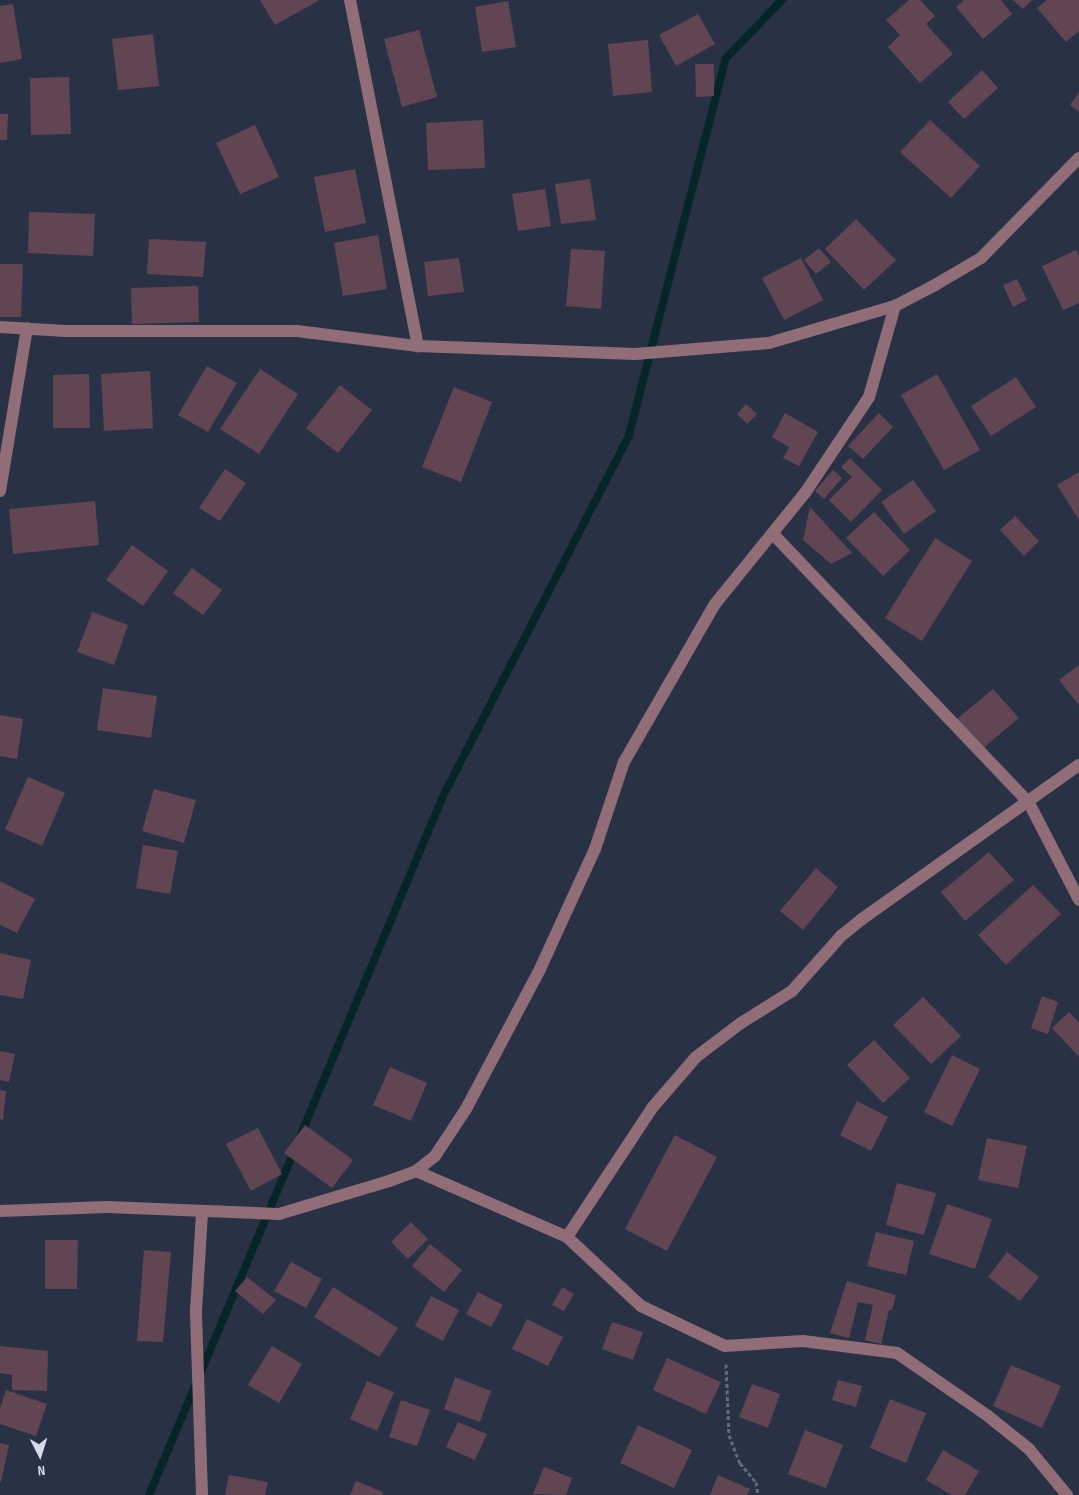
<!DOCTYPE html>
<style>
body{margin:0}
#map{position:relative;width:1079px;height:1495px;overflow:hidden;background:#293245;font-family:"Sofia Sans Condensed",sans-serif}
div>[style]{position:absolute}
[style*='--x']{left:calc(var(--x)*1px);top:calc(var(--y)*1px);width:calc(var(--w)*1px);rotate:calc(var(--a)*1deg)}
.stream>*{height:8px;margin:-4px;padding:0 4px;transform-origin:4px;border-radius:4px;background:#062526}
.building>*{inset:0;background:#614553}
.path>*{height:3px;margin-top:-1.5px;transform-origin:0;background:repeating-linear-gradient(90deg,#626a7b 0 4px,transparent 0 6.5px)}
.minor>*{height:12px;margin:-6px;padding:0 6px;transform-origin:6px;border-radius:6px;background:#916d77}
span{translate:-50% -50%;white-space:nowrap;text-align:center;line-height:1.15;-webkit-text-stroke:5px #293245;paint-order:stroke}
.north{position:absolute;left:15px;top:1430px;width:50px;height:50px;-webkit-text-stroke:4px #293245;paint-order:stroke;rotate:175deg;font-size:14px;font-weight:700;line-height:20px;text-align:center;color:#d6dce8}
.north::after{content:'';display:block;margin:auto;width:18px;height:22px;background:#d6dce8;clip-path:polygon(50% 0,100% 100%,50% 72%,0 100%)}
</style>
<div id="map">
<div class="stream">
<i style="--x:301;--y:1134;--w:364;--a:-67.2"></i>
<i style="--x:442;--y:798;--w:408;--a:-62.7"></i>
<i style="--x:629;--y:435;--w:389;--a:-75.6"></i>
<i style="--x:726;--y:58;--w:81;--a:-46"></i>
<i style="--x:200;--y:1374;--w:244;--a:-67.1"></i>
<i style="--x:149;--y:1495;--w:121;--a:-67.1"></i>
</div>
<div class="building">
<i style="clip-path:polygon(260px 0,317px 0,318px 1px,275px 25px)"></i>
<i style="clip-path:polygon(909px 0,920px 0,935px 16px,926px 24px,953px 54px,920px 83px,888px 47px,900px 35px,886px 20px)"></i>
<i style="clip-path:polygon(964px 0,1001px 0,1012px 14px,983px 39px,956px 7px)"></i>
<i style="clip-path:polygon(1013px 0,1032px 0,1023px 9px)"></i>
<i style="clip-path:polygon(1047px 0,1079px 0,1079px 31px,1066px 42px,1037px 8px)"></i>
<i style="clip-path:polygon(508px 1px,516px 47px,482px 52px,475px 7px)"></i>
<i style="clip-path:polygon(13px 4px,22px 59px,0 63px,0 6px)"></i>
<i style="clip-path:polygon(698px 14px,715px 44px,676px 66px,659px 35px)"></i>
<i style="clip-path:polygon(419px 30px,437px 97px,402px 107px,384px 39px)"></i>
<i style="clip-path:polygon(153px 34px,159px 86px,118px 90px,112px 39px)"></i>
<i style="clip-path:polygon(648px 40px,652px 92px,613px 96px,608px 44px)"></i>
<i style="clip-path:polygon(695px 64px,714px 64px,714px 96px,696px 97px)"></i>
<i style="clip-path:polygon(982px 70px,998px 88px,964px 119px,948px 102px)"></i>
<i style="clip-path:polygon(69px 77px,71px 134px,31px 135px,30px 78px)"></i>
<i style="clip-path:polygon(1079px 92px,1079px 112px,1070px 105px)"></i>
<i style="clip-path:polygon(0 114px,8px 114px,7px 140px,0 140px)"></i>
<i style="clip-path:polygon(483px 120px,485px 168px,428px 170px,426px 123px)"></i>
<i style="clip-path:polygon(930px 120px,980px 166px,951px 198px,900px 152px)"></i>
<i style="clip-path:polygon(255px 125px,279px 177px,240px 194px,216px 143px)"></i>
<i style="clip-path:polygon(355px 169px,366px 223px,325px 232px,314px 177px)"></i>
<i style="clip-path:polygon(590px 179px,596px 220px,561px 224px,555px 184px)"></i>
<i style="clip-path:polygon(545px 189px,551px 226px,518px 231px,512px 194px)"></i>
<i style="clip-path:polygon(29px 212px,95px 214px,93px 256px,28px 253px)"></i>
<i style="clip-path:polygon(856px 219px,896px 260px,864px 290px,825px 249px)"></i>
<i style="clip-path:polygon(378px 235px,387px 289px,343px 296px,334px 243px)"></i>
<i style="clip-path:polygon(149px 239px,206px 242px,203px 277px,147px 274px)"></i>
<i style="clip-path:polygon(819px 248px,831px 262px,816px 274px,804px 260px)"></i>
<i style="clip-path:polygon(571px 249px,605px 251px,601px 309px,566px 306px)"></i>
<i style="clip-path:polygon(1076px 250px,1079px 256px,1079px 303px,1063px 310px,1042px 266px)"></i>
<i style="clip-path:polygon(459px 258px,464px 292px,428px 296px,424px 262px)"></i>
<i style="clip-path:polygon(801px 258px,823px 300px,784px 320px,762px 278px)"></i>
<i style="clip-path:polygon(0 264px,23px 264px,21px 317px,0 317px)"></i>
<i style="clip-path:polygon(1017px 279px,1027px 300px,1013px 307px,1003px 285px)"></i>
<i style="clip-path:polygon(198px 286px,199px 322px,132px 324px,131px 288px)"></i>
<i style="clip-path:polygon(207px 366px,237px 383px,208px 432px,178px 415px)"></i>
<i style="clip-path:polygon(260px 369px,298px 394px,259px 454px,220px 429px)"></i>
<i style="clip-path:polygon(150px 371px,153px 428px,104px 431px,101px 374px)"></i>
<i style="clip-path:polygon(89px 374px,90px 428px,53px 428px,53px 375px)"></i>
<i style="clip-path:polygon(937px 374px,980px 450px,944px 470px,901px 395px)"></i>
<i style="clip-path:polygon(1016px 377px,1036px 407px,991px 436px,971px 406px)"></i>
<i style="clip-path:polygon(340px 385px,372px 410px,338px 453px,306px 428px)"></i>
<i style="clip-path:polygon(454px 387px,492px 402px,461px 482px,422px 467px)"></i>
<i style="clip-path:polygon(746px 404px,757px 414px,747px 424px,737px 414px)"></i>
<i style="clip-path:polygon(785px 413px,818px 432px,799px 466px,783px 458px,789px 447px,772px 437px)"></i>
<i style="clip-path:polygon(879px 413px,893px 427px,863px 459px,848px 446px)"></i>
<i style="clip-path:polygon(850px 458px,882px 490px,851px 522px,829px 500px,852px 477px,841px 467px)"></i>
<i style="clip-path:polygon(225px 469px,246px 483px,220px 521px,199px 508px)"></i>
<i style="clip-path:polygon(833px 470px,842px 478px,824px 499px,815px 491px)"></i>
<i style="clip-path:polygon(1079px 472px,1079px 520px,1057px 485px)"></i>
<i style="clip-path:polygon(913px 480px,936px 511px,904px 534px,881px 502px)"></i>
<i style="clip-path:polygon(95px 501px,99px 545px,13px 554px,9px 509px)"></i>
<i style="clip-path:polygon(810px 507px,852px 553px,831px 564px,803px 540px)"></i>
<i style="clip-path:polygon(874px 512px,910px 550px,883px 576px,846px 538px)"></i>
<i style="clip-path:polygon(1015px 516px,1039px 541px,1024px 556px,1000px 530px)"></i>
<i style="clip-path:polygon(935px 538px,972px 561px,922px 641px,885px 618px)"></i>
<i style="clip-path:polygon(132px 545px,168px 571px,143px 606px,106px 580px)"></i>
<i style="clip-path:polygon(192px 568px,222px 590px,203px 615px,173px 593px)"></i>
<i style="clip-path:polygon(92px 612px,128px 625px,114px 665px,77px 652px)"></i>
<i style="clip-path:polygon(1079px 665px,1079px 705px,1059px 680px)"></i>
<i style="clip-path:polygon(103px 688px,157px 696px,151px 738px,97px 730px)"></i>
<i style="clip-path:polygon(993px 689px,1019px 718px,982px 749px,957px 719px)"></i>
<i style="clip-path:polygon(0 715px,23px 719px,17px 759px,0 756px)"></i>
<i style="clip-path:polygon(28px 777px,65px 793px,42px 846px,5px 829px)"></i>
<i style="clip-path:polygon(154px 789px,196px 800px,184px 843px,142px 831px)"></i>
<i style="clip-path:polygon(143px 845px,178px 851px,170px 894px,136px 888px)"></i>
<i style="clip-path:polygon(989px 852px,1014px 880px,965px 921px,941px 892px)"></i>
<i style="clip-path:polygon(816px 868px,838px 887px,803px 930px,780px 911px)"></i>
<i style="clip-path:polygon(0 881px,35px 899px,17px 933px,0 925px)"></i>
<i style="clip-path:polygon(1033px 885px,1061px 914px,1006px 965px,978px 935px)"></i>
<i style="clip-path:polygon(0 953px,31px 960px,23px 999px,0 995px)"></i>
<i style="clip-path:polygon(1042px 996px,1058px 1002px,1048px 1034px,1031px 1028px)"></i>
<i style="clip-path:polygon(923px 997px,961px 1036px,931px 1064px,893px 1025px)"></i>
<i style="clip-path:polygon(1069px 1012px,1079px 1023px,1079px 1057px,1052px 1028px)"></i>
<i style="clip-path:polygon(874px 1040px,910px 1078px,883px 1103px,847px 1065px)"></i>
<i style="clip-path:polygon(0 1051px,15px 1054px,9px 1082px,0 1080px)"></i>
<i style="clip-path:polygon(952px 1055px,980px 1069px,952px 1126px,924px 1112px)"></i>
<i style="clip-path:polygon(390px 1067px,427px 1083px,411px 1121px,373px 1105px)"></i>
<i style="clip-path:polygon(0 1090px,6px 1091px,3px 1120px,0 1119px)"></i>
<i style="clip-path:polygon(857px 1101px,888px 1117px,871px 1151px,840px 1135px)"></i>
<i style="clip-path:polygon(305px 1125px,353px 1160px,332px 1188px,284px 1153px)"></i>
<i style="clip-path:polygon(258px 1128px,282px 1174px,251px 1191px,226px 1144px)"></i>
<i style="clip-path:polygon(675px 1135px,717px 1157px,667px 1251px,625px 1229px)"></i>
<i style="clip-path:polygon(987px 1138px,1027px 1146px,1018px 1188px,978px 1180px)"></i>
<i style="clip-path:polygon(897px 1183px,936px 1193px,924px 1235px,886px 1225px)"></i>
<i style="clip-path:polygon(947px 1204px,992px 1219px,975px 1269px,929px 1254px)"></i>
<i style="clip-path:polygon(411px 1222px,428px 1239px,408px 1259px,391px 1242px)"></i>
<i style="clip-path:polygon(876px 1232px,914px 1241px,906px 1275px,867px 1266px)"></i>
<i style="clip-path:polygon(45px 1240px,78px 1240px,77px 1289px,45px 1289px)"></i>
<i style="clip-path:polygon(430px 1244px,462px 1270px,444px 1292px,412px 1266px)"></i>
<i style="clip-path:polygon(144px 1250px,171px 1252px,163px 1342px,137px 1341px)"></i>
<i style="clip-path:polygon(1007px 1252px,1039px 1277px,1020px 1301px,988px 1277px)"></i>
<i style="clip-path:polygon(291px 1262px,322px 1279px,306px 1308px,274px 1291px)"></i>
<i style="clip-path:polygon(247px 1277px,276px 1300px,263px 1314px,235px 1291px)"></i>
<i style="clip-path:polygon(847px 1281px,896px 1295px,892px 1310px,889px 1310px,881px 1344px,865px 1340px,873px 1305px,858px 1302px,849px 1338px,830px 1333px)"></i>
<i style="clip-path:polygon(333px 1287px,398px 1328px,379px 1357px,314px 1317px)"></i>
<i style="clip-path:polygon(562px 1287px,574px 1294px,564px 1311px,552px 1305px)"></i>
<i style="clip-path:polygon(478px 1292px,503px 1305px,491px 1327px,466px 1314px)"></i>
<i style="clip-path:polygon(431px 1296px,459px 1310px,443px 1341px,415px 1326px)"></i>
<i style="clip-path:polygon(527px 1319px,563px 1337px,548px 1366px,512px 1349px)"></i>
<i style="clip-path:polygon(612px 1322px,643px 1332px,633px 1360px,602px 1349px)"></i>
<i style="clip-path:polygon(0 1346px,48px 1351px,47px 1391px,12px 1390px,12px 1375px,0 1373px)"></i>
<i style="clip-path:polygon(272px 1346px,302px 1364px,279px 1403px,248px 1385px)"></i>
<i style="clip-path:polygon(667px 1358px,721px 1382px,706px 1414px,653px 1390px)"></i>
<i style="clip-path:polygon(1011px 1365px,1061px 1386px,1042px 1428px,993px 1406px)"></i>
<i style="clip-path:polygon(455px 1377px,491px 1391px,480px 1422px,444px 1409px)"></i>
<i style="clip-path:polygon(838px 1380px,862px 1386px,856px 1407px,832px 1400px)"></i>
<i style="clip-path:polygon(367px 1381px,394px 1392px,377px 1431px,350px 1419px)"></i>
<i style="clip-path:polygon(752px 1384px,780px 1394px,768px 1428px,739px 1417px)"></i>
<i style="clip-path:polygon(6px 1390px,47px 1404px,36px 1436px,0 1424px,0 1409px)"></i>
<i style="clip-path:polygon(890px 1399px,926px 1413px,906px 1463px,870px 1448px)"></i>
<i style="clip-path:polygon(401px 1400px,430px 1410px,417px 1446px,389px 1437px)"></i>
<i style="clip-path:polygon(458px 1422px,487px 1434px,475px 1460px,446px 1447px)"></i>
<i style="clip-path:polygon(638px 1425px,692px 1450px,674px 1488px,620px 1463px)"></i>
<i style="clip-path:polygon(805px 1430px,843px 1445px,826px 1488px,788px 1474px)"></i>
<i style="clip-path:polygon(0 1443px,9px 1445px,1px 1482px,0 1482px)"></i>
<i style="clip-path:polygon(943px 1450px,979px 1471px,965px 1495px,952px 1495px,926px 1480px)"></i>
<i style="clip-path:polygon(544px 1467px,572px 1478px,566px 1495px,533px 1494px)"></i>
<i style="clip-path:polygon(229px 1475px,268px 1482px,265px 1495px,225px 1495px)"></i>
<i style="clip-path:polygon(718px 1475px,750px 1489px,747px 1495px,710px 1495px)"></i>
<i style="clip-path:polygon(356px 1481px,383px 1492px,382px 1495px,350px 1495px)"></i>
</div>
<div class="path">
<i style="--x:726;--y:1364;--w:71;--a:87.6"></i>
<i style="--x:729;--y:1435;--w:30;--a:69"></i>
<i style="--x:740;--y:1463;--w:25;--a:50"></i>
<i style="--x:756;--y:1482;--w:13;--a:81"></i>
</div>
<div class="minor">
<i style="--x:350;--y:0;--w:353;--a:78.9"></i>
<i style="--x:0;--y:327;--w:65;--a:3.5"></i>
<i style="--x:65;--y:331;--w:232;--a:0"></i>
<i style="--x:297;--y:331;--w:122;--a:7.1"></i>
<i style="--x:418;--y:346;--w:217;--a:2.1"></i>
<i style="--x:635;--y:354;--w:134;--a:-4.7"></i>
<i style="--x:769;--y:343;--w:131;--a:-16.4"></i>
<i style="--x:895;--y:306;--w:45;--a:-27.7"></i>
<i style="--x:935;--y:285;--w:53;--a:-30.4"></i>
<i style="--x:981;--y:258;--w:140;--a:-45.6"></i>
<i style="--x:0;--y:491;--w:165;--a:-80.6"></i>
<i style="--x:773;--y:534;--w:371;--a:46.4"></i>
<i style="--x:1029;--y:803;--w:109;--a:62.7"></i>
<i style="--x:416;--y:1171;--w:165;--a:23.6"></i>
<i style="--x:567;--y:1237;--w:101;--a:43"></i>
<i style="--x:641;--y:1306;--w:93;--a:25.5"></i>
<i style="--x:725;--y:1346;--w:78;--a:-3.7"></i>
<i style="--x:803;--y:1341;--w:95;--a:7.3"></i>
<i style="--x:897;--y:1353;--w:111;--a:34.7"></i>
<i style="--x:988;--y:1416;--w:53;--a:38.8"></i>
<i style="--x:1029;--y:1449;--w:60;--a:50.4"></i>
<i style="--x:0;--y:1211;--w:107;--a:-2.1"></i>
<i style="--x:107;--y:1207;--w:172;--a:2.3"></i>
<i style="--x:279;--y:1214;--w:115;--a:-16.7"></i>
<i style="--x:389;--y:1181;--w:29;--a:-20"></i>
<i style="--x:416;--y:1171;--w:24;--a:-38"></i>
<i style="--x:435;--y:1156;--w:56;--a:-56.6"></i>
<i style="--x:466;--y:1109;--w:158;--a:-62.1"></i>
<i style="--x:540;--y:969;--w:132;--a:-65.4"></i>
<i style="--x:595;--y:849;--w:92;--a:-71.6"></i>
<i style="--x:624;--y:762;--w:182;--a:-60.1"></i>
<i style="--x:715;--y:604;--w:143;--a:-51"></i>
<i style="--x:805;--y:493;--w:115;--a:-56.3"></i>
<i style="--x:869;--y:397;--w:95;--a:-74.1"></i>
<i style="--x:567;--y:1237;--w:154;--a:-56.6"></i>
<i style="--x:652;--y:1108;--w:67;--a:-49.2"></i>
<i style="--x:696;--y:1057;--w:56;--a:-37.1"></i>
<i style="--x:741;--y:1023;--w:60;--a:-32.1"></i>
<i style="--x:792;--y:991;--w:74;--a:-48.3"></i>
<i style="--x:841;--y:936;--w:27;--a:-39"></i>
<i style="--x:862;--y:919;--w:266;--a:-35.4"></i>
<i style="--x:202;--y:1495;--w:184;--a:-91.9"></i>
<i style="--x:196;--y:1311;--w:99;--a:-86.5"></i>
</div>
<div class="north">N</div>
</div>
